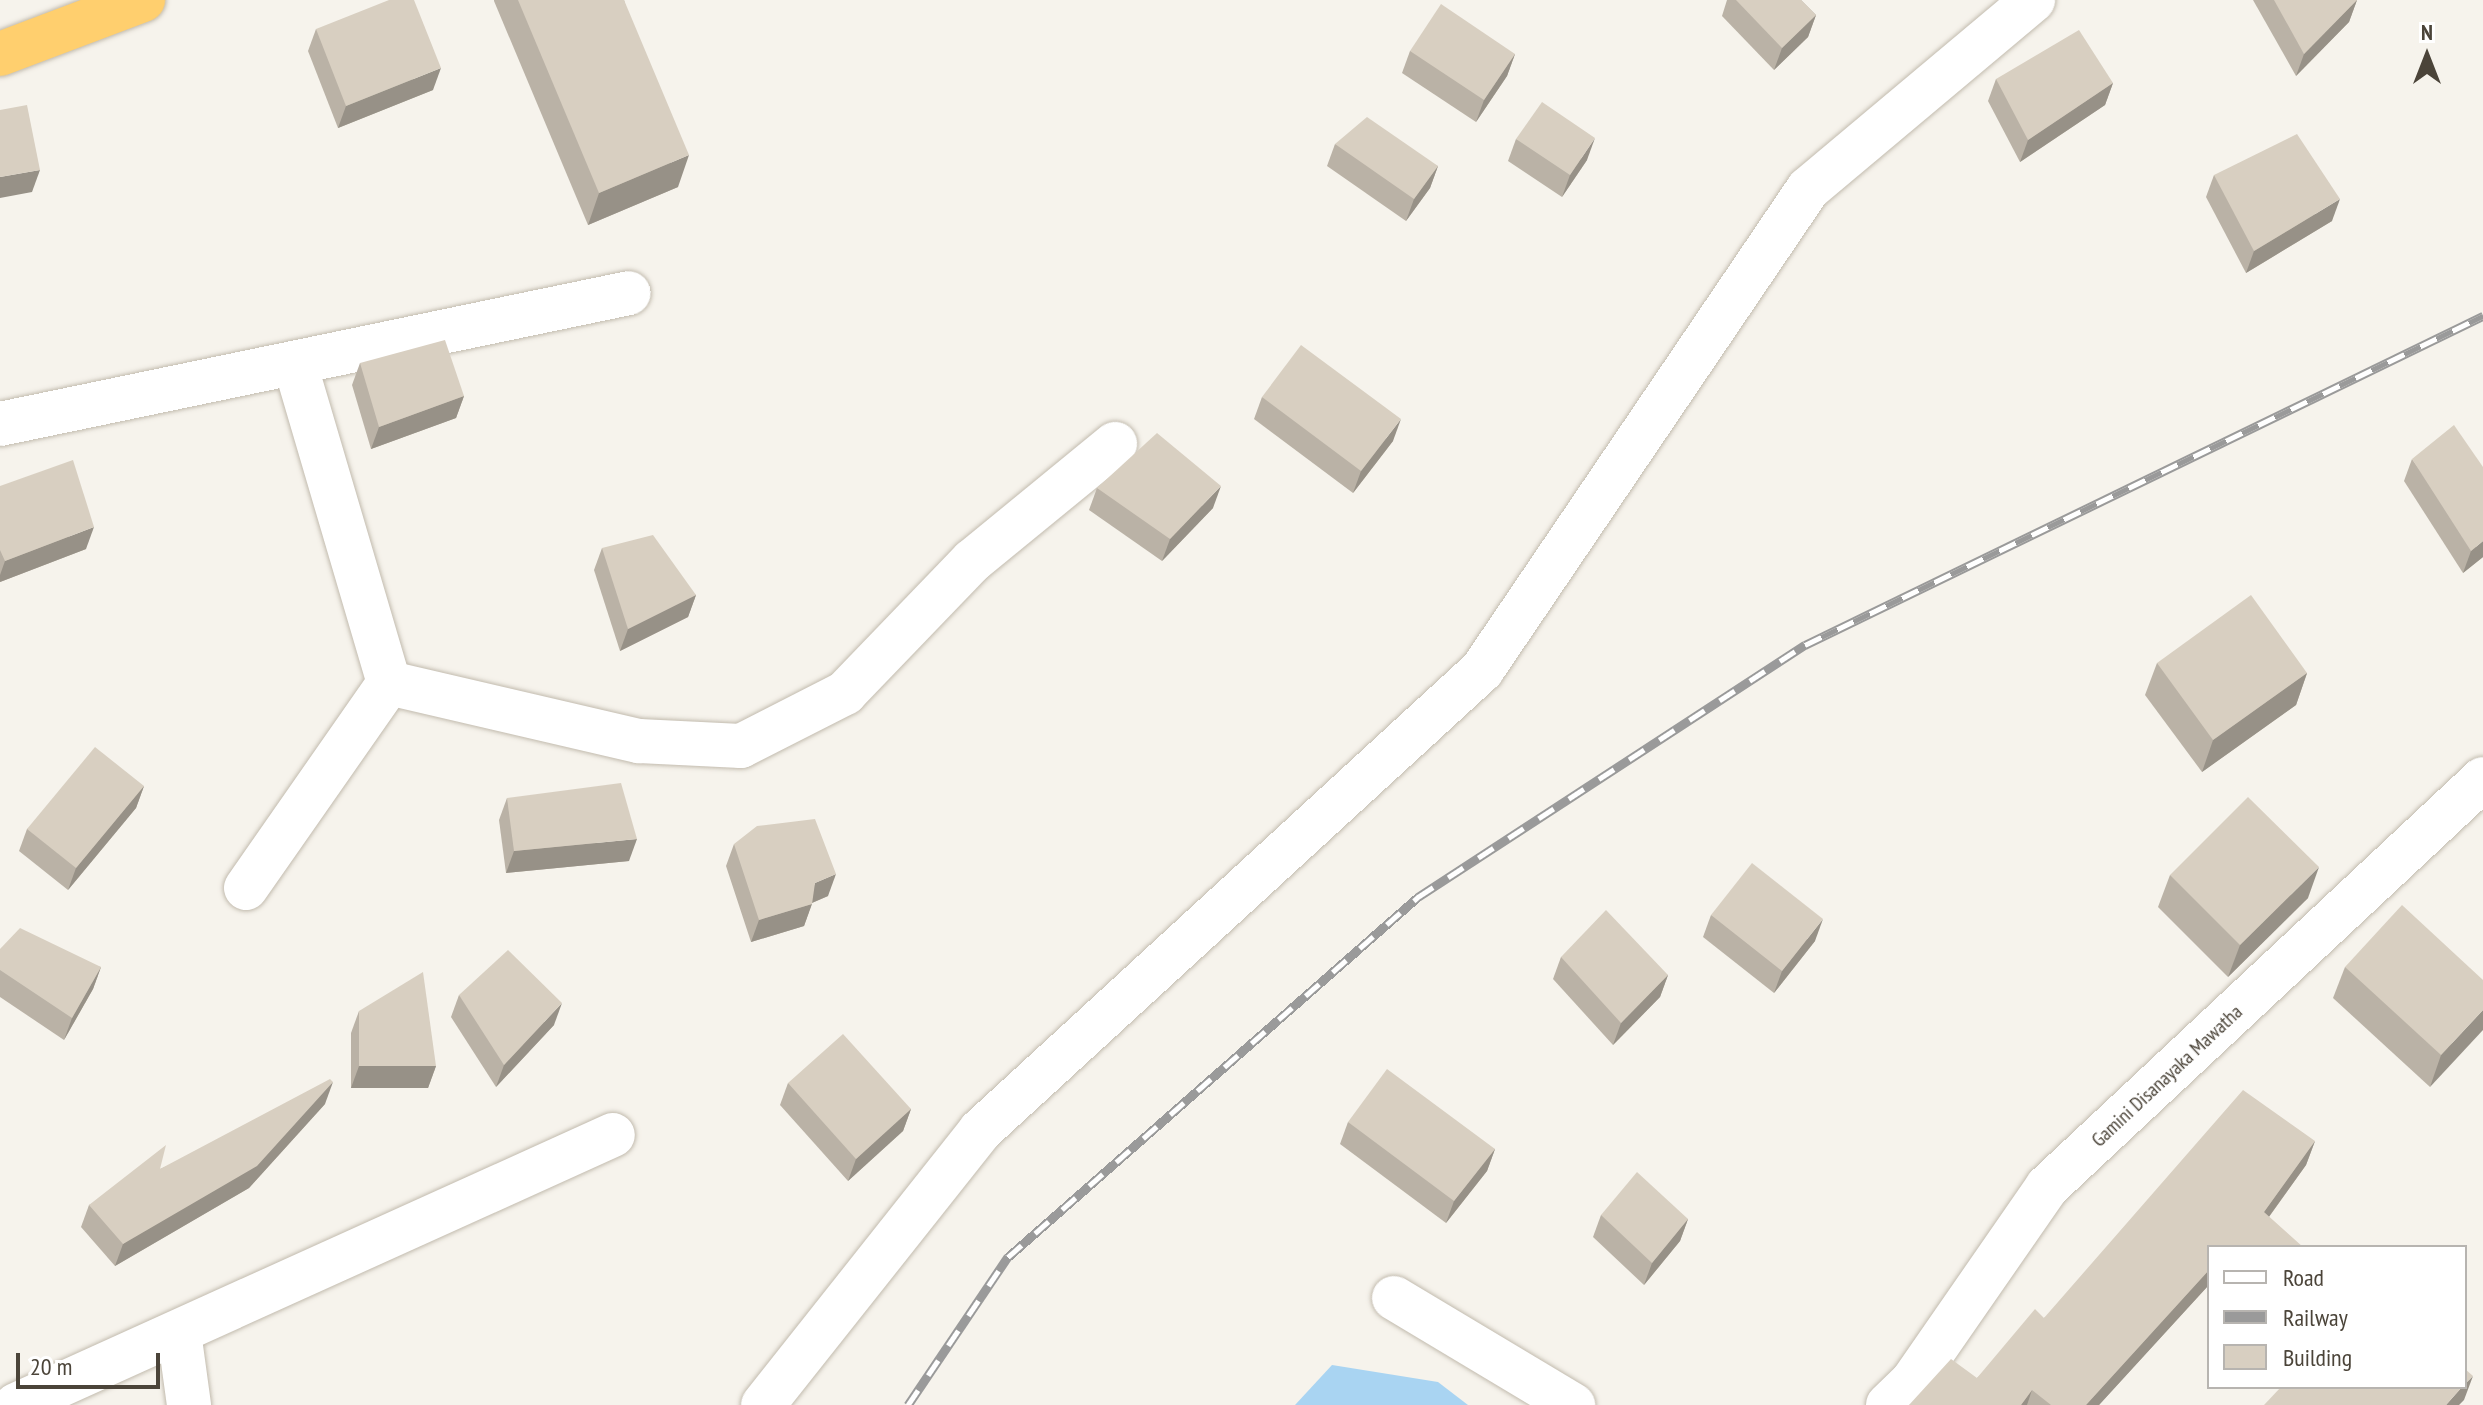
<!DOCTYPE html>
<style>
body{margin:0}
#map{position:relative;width:2483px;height:1405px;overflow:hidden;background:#f6f3ec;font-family:"PT Sans Narrow",sans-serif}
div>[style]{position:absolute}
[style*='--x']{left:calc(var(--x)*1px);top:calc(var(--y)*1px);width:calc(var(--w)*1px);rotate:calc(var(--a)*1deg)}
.water>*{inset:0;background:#a9d4f2}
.roads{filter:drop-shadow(0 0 2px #c2bbae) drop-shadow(0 0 2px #c2bbae)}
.minor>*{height:44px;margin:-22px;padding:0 22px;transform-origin:22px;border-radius:22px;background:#fff}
.highway>*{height:44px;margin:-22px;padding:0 22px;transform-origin:22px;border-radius:22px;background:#ffcf6e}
.rail>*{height:9px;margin-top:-4.5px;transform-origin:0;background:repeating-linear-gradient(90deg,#fff 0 18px,#9a9a9a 0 36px);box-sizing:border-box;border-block:2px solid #9a9a9a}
.wall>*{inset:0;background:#bab2a6}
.shaded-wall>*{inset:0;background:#979187}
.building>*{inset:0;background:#d8cfc1}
span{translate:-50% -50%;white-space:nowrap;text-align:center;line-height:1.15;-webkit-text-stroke:7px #fff;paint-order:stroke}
.street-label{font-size:20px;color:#4b4439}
.legend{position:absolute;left:2207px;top:1245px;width:260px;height:144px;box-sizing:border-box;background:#fff;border:2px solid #b7b4b0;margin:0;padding:10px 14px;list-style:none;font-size:24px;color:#4b4439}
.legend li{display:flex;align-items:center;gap:16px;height:40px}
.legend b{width:40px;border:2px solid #b7b4b0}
.north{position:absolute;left:2387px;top:16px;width:80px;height:80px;-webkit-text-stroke:6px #fff;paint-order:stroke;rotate:0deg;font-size:22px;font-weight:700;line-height:32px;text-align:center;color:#4b4439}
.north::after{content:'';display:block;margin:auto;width:28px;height:36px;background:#4b4439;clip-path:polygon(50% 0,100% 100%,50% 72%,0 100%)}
.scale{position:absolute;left:16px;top:1353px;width:144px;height:36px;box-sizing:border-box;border:4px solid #4b4439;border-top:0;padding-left:10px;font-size:24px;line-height:28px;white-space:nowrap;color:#4b4439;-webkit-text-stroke:6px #fff;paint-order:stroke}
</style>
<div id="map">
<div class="water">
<i style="clip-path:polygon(1332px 1365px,1438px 1382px,1468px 1405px,1295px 1405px)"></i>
</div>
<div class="roads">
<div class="minor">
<i style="--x:0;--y:424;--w:642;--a:-11.76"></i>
<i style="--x:389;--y:683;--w:257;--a:13.1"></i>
<i style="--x:639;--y:741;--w:102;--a:2.8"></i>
<i style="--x:741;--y:746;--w:117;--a:-27"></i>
<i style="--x:845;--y:693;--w:183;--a:-46.1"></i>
<i style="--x:972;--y:561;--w:185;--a:-39.3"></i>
<i style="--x:246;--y:888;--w:250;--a:-55.1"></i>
<i style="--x:389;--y:683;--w:330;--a:-106.4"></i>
<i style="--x:1394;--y:1298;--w:209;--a:30.9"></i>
<i style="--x:179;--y:1332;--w:74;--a:82.2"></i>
<i style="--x:16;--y:1405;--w:655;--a:-24.34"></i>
<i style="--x:763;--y:1405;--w:350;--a:-51.6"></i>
<i style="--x:980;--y:1131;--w:682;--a:-42.56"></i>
<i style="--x:1482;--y:670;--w:581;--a:-55.87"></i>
<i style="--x:1808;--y:189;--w:294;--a:-40"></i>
<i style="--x:1888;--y:1405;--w:33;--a:-44"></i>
<i style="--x:1912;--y:1382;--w:237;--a:-55.3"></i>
<i style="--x:2047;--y:1187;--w:597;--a:-43.1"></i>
</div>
<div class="highway">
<i style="--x:0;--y:54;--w:153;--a:-20.7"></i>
</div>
</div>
<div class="rail">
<i style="--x:908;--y:1405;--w:179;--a:-56"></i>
<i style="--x:1008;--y:1257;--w:546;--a:-41.28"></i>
<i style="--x:1418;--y:897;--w:462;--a:-33.1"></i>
<i style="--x:1805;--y:645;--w:754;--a:-25.89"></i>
</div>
<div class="wall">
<i style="clip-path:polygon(494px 0,624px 0,678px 187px,588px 225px,494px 1px)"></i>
<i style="clip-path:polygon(1727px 0,1801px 0,1816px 15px,1808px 37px,1774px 70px,1722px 16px)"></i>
<i style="clip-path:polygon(2253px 0,2357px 0,2349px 22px,2296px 76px)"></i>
<i style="clip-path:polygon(316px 29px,433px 90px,338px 128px,308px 51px)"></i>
<i style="clip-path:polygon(1410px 51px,1515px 54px,1507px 76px,1476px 122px,1402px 73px)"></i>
<i style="clip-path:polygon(1996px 79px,2113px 83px,2105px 105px,2020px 162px,1988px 101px)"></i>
<i style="clip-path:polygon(1516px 139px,1587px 160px,1562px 197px,1508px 161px)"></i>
<i style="clip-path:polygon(1335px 144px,1438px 166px,1430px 188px,1406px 221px,1327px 166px)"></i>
<i style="clip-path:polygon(2214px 175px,2332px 221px,2246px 273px,2206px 197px)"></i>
<i style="clip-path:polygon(360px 363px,464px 396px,456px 418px,371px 449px,352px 385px)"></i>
<i style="clip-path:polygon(1262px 397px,1393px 441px,1353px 493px,1254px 419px)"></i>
<i style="clip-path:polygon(2412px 459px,2483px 557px,2463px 573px,2404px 481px)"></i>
<i style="clip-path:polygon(0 486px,86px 549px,0 582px)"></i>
<i style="clip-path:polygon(1097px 488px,1213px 508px,1162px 561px,1089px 510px)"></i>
<i style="clip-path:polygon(602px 548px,696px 595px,688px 617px,620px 651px,594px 570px)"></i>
<i style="clip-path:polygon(2157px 663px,2307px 673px,2296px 705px,2202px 772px,2145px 695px)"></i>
<i style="clip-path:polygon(144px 786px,136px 808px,68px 890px,19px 851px,27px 829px)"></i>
<i style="clip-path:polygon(507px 798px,629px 861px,506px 873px,499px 820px)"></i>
<i style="clip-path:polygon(734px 844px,828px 896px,812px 903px,804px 926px,751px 942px,726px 866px)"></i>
<i style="clip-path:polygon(2170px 875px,2308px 898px,2228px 977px,2158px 907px)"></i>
<i style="clip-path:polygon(1711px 915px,1815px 941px,1774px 993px,1703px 937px)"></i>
<i style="clip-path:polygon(0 949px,101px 967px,93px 989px,64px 1040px,0 997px)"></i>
<i style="clip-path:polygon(1561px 957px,1668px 975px,1660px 997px,1613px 1045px,1553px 979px)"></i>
<i style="clip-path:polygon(2345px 967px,2483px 980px,2430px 1087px,2333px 998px)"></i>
<i style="clip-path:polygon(459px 995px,554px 1025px,496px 1087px,451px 1017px)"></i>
<i style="clip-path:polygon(359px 1011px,436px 1066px,428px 1088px,351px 1088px,351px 1033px)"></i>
<i style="clip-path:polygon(788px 1083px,911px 1109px,903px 1131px,848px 1181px,780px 1105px)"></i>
<i style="clip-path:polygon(325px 1104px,249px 1188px,115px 1266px,81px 1227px,89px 1205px,160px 1169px)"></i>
<i style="clip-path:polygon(1348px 1122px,1495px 1149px,1487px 1171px,1446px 1223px,1340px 1144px)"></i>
<i style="clip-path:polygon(2315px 1141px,2306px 1165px,2269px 1217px,2209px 1247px,2209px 1289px,2207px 1287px,2099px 1405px,1909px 1405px,1977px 1378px,2044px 1318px)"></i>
<i style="clip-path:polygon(1601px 1215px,1688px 1219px,1680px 1241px,1644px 1285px,1593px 1237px)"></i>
</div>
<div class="shaded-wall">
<i style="clip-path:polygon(2357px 0,2349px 22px,2296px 76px,2304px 54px)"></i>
<i style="clip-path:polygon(1816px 15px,1808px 37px,1774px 70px,1782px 48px)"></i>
<i style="clip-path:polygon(1515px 54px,1507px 76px,1476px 122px,1484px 100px)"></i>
<i style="clip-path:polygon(441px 68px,433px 90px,338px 128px,346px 106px)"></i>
<i style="clip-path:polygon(2113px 83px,2105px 105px,2020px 162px,2028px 140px)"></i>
<i style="clip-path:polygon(1595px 138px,1587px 160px,1562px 197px,1570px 175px)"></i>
<i style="clip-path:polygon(689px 155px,678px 187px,588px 225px,599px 193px)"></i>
<i style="clip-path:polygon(1438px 166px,1430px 188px,1406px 221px,1414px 199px)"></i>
<i style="clip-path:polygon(40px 170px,32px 192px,0 198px,0 177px)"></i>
<i style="clip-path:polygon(2340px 199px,2332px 221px,2246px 273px,2254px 251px)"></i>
<i style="clip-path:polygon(464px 396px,456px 418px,371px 449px,379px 427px)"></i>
<i style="clip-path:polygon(1401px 419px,1393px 441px,1353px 493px,1361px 471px)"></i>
<i style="clip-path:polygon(1221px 486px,1213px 508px,1162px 561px,1170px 539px)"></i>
<i style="clip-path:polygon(94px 527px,86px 549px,0 582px,0 575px,5px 561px)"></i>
<i style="clip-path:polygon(2483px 541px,2483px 557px,2463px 573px,2471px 551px)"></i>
<i style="clip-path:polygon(696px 595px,688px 617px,620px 651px,628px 629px)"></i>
<i style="clip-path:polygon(2307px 673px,2296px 705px,2202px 772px,2213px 740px)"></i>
<i style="clip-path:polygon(144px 786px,136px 808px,68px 890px,76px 868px)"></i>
<i style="clip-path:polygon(637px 839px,629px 861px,506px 873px,514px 851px)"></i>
<i style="clip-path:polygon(2319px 867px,2308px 898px,2228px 977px,2240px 945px)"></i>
<i style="clip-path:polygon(836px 874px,828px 896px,807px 905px,815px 883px)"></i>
<i style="clip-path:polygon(812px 904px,804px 926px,751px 942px,759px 920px)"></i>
<i style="clip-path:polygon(1823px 919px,1815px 941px,1774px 993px,1782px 971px)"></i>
<i style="clip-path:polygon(101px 967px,93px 989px,64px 1040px,72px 1018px)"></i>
<i style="clip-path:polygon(1668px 975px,1660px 997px,1613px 1045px,1621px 1023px)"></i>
<i style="clip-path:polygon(562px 1003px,554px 1025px,496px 1087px,504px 1065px)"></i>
<i style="clip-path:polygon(2483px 1010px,2483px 1030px,2430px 1087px,2441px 1055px)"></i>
<i style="clip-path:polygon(359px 1066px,436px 1066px,428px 1088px,351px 1088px)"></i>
<i style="clip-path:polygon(333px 1082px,325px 1104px,249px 1188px,115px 1266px,123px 1244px)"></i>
<i style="clip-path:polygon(911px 1109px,903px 1131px,848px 1181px,856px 1159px)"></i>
<i style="clip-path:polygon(2315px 1141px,2306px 1165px,2255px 1236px,2264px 1212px)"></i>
<i style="clip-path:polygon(1495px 1149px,1487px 1171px,1446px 1223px,1454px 1201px)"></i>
<i style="clip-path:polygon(1688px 1219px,1680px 1241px,1644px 1285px,1652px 1263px)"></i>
<i style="clip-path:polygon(2209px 1270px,2209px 1280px,2207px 1287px,2099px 1405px,2086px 1405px)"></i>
<i style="clip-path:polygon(2473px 1376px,2464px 1400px,2459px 1405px,2446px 1405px,2462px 1387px,2465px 1387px,2465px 1384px)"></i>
<i style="clip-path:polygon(2032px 1390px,2027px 1405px,2021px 1405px)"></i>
</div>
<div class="building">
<i style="clip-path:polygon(389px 0,414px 0,441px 68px,346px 106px,316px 29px)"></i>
<i style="clip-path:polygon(518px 0,624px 0,689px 155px,599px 193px)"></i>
<i style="clip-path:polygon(1736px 0,1801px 0,1816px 15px,1782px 48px)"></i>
<i style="clip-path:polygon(2274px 0,2357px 0,2304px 54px)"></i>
<i style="clip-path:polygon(1441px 4px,1515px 54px,1484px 100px,1410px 51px)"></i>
<i style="clip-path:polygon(2079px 30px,2113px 83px,2028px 140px,1996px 79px)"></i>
<i style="clip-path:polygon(1542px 102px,1595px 138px,1570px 175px,1516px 139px)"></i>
<i style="clip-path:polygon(27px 105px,40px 170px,0 177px,0 110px)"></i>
<i style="clip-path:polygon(1367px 117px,1438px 166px,1414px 199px,1335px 144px)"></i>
<i style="clip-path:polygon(2297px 134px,2340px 199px,2254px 251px,2214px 175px)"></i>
<i style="clip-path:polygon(445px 340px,464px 396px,379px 427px,360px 363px)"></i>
<i style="clip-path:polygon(1301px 345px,1401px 419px,1361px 471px,1262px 397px)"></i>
<i style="clip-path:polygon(2454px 425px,2483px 467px,2483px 541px,2471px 551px,2412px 459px)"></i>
<i style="clip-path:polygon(1157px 433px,1221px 486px,1170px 539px,1097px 488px)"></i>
<i style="clip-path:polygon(73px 460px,94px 527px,5px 561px,0 550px,0 486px)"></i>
<i style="clip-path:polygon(653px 535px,696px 595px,628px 629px,602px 548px)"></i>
<i style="clip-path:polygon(2251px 595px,2307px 673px,2213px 740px,2157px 663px)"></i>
<i style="clip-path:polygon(95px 747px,144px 786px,76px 868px,27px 829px)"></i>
<i style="clip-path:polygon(621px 783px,637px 839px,514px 851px,507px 798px)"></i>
<i style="clip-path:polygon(2248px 797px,2319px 867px,2240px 945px,2170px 875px)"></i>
<i style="clip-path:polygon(815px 819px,836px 874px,815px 883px,812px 904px,759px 920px,734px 844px,757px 826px)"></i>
<i style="clip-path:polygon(1752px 863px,1823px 919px,1782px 971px,1711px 915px)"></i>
<i style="clip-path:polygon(2402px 905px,2483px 980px,2483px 1010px,2441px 1055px,2345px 967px)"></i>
<i style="clip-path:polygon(1606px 910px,1668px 975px,1621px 1023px,1561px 957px)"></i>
<i style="clip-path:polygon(20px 928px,101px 967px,72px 1018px,0 970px,0 949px)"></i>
<i style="clip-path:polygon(508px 950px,562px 1003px,504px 1065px,459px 995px)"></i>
<i style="clip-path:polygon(423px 972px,436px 1066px,359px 1066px,359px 1011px)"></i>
<i style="clip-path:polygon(843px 1034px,911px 1109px,856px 1159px,788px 1083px)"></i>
<i style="clip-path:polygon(1387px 1069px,1495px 1149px,1454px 1201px,1348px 1122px)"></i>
<i style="clip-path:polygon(330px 1079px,333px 1082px,257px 1166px,123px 1244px,89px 1205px,166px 1145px,160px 1169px)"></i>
<i style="clip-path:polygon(2243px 1090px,2315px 1141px,2264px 1212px,2303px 1247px,2209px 1247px,2209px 1270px,2086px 1405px,2051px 1405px,2032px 1390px,2021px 1405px,1909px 1405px,1951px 1359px,1977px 1378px,2035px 1309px,2044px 1318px)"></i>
<i style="clip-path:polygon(1637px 1172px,1688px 1219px,1652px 1263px,1601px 1215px)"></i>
<i style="clip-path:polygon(2465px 1369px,2473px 1376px,2465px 1384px)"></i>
<i style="clip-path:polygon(2281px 1387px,2462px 1387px,2446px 1405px,2264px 1405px)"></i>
</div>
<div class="street-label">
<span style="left:2167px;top:1076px;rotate:-43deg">Gamini Disanayaka Mawatha</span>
</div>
<ul class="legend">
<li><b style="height:10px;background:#fff"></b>Road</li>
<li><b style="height:10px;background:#9a9a9a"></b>Railway</li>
<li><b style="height:22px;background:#d8cfc1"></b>Building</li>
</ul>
<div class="north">N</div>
<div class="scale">20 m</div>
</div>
